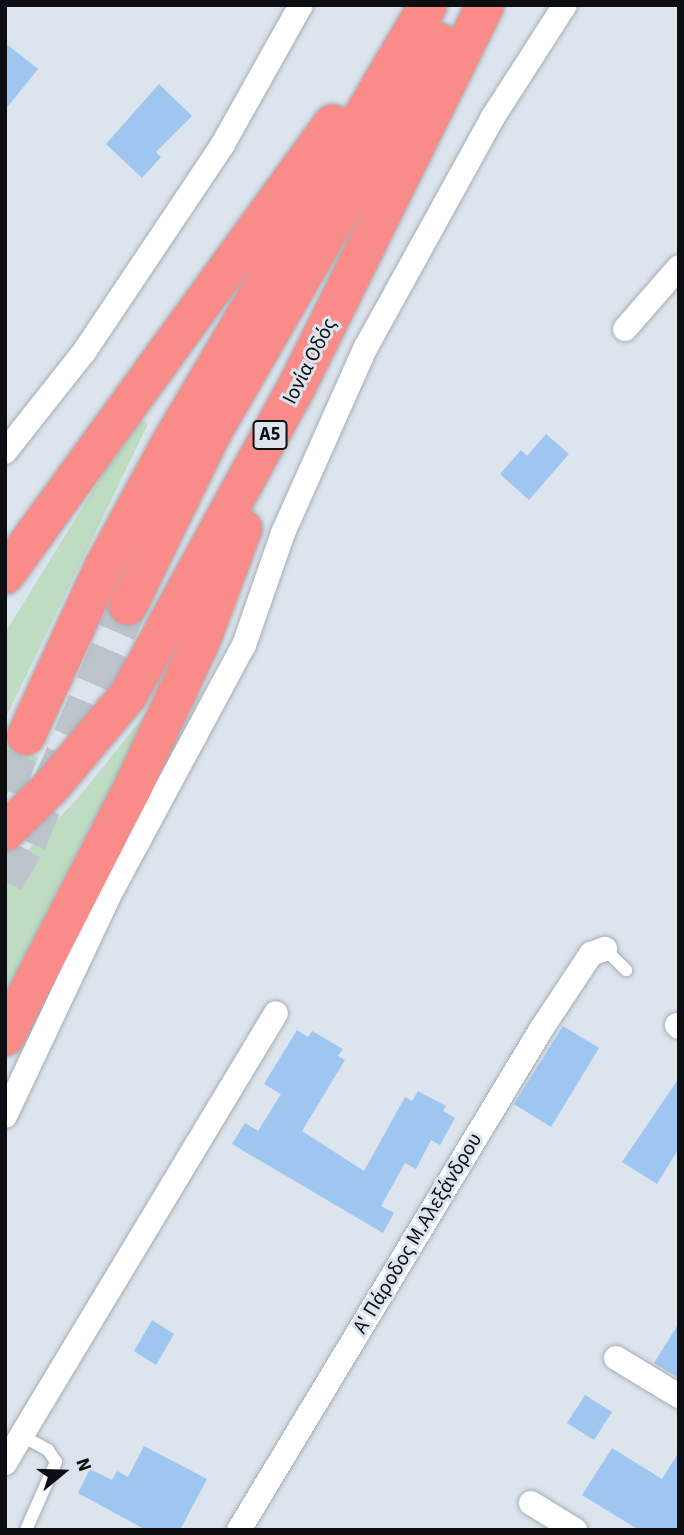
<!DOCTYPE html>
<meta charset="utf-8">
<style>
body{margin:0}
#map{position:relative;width:684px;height:1535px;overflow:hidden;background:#dce4ed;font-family:"Source Sans 3",sans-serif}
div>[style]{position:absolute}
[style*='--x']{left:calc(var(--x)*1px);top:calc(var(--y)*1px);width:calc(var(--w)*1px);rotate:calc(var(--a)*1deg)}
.green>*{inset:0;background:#bedcc2}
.building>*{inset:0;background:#9fc6f0}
.highway-tunnel>*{height:38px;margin-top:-19px;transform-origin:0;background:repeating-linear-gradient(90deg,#bdc4cc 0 38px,transparent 0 57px)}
.roads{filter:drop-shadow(0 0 2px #a5adb5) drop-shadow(0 0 2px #a5adb5)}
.lane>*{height:12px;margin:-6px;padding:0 6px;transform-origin:6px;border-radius:6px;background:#fff}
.street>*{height:24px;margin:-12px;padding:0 12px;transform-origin:12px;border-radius:12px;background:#fff}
.highway>*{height:38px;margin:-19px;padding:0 19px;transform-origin:19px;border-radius:19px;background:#f98c89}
span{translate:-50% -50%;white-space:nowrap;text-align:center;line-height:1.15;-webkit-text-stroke:6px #dce4ed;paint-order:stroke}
.shield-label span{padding:2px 5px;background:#dce4ed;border:2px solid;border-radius:5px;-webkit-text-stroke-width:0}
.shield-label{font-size:19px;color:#0c0e11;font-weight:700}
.street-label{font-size:21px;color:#0c0e11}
.frame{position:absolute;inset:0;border:7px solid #0c0e11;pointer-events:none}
.north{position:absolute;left:28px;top:1437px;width:70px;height:70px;-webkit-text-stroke:5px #dce4ed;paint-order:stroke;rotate:71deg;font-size:19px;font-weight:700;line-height:28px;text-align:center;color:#0c0e11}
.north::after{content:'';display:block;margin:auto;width:24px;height:32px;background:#0c0e11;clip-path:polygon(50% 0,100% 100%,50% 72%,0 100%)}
</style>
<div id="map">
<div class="green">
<i style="clip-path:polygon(141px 420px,148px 424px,5px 719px,5px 633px,105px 471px)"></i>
<i style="clip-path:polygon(171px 682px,89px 828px,5px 996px,5px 874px,79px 797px)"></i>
<i style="clip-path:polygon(5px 740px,39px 758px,5px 797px)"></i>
</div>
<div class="building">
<i style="clip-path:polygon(5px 43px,38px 69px,5px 110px)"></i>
<i style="clip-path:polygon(159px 84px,192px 116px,156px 152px,161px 157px,142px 178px,106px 144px)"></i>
<i style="clip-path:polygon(546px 434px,569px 454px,529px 500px,500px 474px,521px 450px,527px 456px)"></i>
<i style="clip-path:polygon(563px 1026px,599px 1048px,551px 1127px,514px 1104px)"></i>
<i style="clip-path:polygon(297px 1030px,308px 1037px,312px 1031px,343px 1049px,338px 1056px,345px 1060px,302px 1131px,364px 1171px,405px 1097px,412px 1101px,418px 1091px,446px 1106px,443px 1111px,455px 1118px,440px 1145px,431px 1140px,416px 1169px,405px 1163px,381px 1206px,394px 1213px,383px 1233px,232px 1144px,245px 1123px,258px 1131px,281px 1094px,264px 1084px)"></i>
<i style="clip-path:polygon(679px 1078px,679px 1148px,657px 1184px,622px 1162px)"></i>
<i style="clip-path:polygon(152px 1320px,174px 1334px,156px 1365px,134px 1351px)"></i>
<i style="clip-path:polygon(679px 1323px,679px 1378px,654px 1363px)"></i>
<i style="clip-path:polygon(585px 1395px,612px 1412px,594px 1440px,567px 1423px)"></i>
<i style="clip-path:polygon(144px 1446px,207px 1479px,180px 1530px,146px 1530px,78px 1493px,90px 1469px,112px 1480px,117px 1471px,128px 1477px)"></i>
<i style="clip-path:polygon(612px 1448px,662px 1479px,679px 1452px,679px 1530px,639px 1530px,582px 1495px)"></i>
</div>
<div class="highway-tunnel">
<i style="--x:5;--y:790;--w:58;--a:-68.7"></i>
<i style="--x:5;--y:881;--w:45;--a:-60.6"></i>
<i style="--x:27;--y:842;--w:257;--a:-66.8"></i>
</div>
<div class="roads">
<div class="lane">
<i style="--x:605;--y:949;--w:30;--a:45"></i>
<i style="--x:22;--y:1436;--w:30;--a:28"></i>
<i style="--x:48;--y:1450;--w:14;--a:56"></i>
<i style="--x:56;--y:1462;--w:74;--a:113.8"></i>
</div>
<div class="street">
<i style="--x:625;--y:329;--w:82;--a:-48.9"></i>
<i style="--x:5;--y:452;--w:127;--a:-51.7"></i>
<i style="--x:84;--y:352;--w:250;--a:-56.2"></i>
<i style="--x:223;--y:144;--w:159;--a:-60.7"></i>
<i style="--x:677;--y:1025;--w:3;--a:45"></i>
<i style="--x:5;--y:1116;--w:250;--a:-64.7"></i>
<i style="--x:112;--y:890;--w:278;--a:-61.7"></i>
<i style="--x:244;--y:645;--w:119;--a:-70.8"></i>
<i style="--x:283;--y:533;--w:204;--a:-66"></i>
<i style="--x:366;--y:347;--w:263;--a:-61.1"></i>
<i style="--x:493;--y:117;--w:133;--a:-57.3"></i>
<i style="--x:616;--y:1358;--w:74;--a:31.1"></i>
<i style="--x:5;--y:1463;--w:525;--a:-58.94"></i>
<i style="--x:531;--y:1503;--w:52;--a:31.5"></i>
<i style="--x:239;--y:1530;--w:586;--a:-58.89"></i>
<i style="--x:542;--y:1028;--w:89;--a:-56.5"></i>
<i style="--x:591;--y:954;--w:15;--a:-20"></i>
</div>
<div class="highway">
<i style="--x:5;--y:575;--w:558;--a:-54.03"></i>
<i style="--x:128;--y:606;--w:192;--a:-64.1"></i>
<i style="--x:212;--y:433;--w:452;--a:-60"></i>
<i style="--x:26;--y:736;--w:185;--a:-65.4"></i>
<i style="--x:103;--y:568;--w:141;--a:-61.6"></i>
<i style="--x:170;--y:444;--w:509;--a:-59.56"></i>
<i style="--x:5;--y:832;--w:64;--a:-44.4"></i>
<i style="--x:51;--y:787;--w:121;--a:-50"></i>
<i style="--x:129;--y:694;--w:355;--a:-61.4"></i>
<i style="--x:299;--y:382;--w:420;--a:-63.7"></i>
<i style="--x:5;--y:1037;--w:279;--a:-62.9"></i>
<i style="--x:132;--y:789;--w:163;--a:-65"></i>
<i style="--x:201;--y:641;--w:120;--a:-69.4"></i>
</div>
</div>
<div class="shield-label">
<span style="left:270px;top:435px">Α5</span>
</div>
<div class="street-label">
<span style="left:309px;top:361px;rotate:-63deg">Ιονία Οδός</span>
<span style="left:417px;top:1233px;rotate:-59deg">Α' Πάροδος Μ.Αλεξάνδρου</span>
</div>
<div class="frame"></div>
<div class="north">N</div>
</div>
